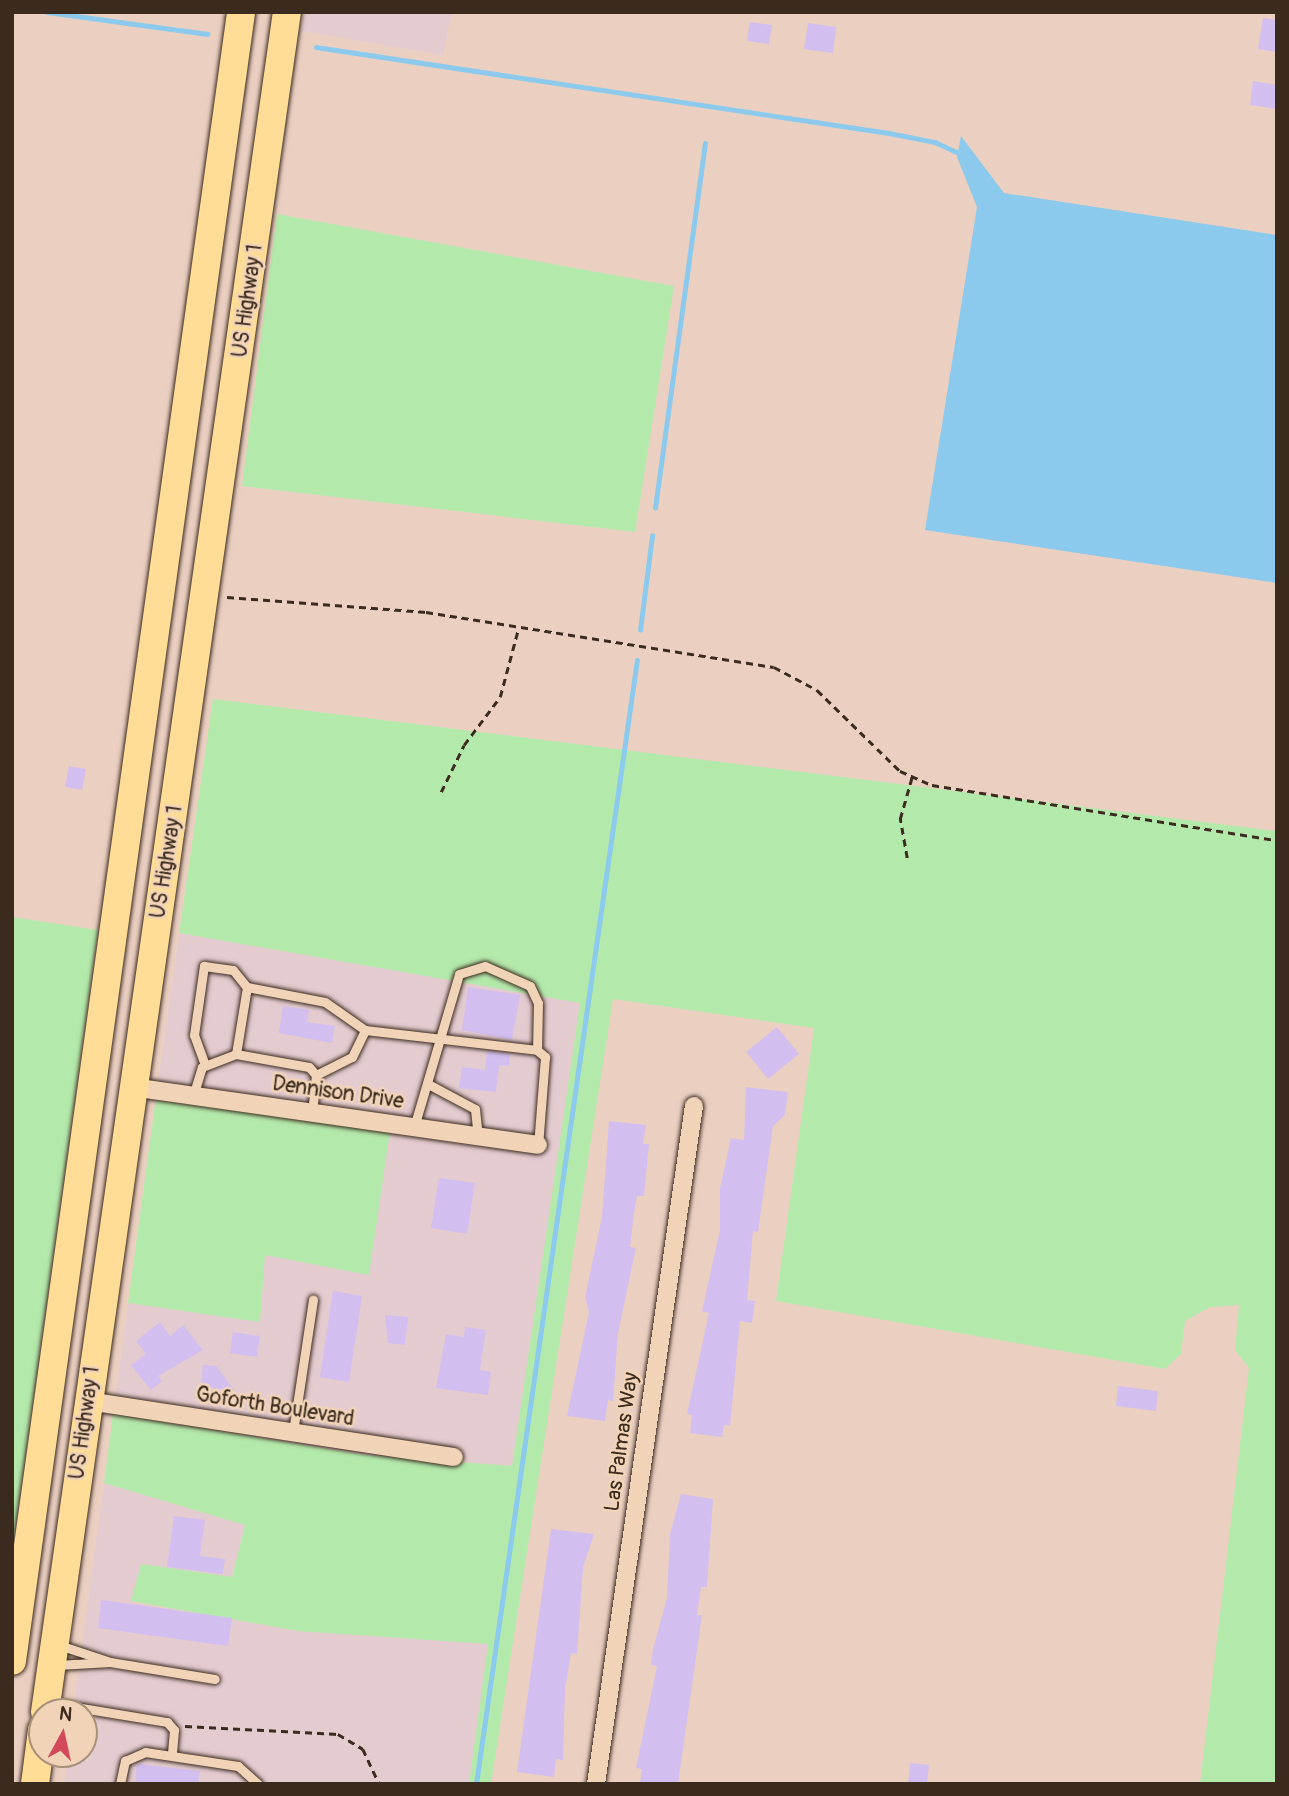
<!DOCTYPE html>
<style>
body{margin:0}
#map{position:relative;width:1289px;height:1796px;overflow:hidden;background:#ebd0c2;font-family:Pangolin,sans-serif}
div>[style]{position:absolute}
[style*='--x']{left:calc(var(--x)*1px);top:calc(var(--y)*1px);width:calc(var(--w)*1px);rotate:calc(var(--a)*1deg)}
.built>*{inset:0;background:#e4cbd0}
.green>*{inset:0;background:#b4e9ac}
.water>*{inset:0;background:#8ccaed}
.stream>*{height:4.5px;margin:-2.25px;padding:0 2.25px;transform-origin:2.25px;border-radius:2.25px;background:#8ccaed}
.building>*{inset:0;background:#d2beef}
.path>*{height:2.5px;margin-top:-1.25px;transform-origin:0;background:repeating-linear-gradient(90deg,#3b2a1e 0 7px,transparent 0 12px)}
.roads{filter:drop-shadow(0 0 2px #3b2a1e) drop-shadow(0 0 2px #3b2a1e)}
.service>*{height:9px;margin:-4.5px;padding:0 4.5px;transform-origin:4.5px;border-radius:4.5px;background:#f1d4b7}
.minor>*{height:18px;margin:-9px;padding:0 9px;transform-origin:9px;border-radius:9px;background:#f1d4b7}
.primary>*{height:28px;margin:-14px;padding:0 14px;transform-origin:14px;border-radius:14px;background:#ffdd96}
span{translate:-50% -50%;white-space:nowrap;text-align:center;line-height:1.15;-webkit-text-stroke:5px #f1d4b7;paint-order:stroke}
.street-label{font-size:21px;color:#3b2a1e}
.frame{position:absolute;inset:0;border:14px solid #3b2a1e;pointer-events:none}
.north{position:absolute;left:28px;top:1698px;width:70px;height:70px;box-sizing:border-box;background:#f1d4b7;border:2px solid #a8907a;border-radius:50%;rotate:8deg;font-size:19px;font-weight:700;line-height:28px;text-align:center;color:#3b2a1e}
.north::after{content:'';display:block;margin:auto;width:24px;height:32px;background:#d1495b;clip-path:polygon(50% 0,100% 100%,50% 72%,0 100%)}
</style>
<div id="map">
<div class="built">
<i style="clip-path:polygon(304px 12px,452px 12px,443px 55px,301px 31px)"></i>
<i style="clip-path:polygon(179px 933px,580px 1002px,512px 1466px,367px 1455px,113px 1414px,128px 1303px,260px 1322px,265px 1254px,156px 1097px)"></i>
<i style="clip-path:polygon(104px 1483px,245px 1525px,232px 1577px,142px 1564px,131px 1602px,298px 1631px,488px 1644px,469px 1784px,64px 1784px,68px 1754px,84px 1754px,84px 1712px,73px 1712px)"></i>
</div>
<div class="green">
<i style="clip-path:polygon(277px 214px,674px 286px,635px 532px,242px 486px)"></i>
<i style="clip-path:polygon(213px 699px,1277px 831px,1277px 1784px,1200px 1784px,1249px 1368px,1235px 1350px,1239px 1305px,1210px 1307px,1185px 1321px,1181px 1354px,1165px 1369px,776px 1301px,814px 1028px,613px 999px,491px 1784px,469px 1784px,488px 1644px,298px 1631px,131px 1601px,141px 1564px,232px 1577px,245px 1525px,104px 1483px,113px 1414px,367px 1455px,512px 1466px,580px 1003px,179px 933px)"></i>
<i style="clip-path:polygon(12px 917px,98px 930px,12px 1554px)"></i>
<i style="clip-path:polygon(156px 1097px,390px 1131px,369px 1275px,265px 1255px,260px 1322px,128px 1303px)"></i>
</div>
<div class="water">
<i style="clip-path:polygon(961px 136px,1004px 193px,1277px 235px,1277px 583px,925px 530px,977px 207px,957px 157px)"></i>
</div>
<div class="stream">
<i style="--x:47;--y:12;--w:162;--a:7.8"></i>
<i style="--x:316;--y:47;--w:579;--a:8.54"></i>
<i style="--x:889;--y:133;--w:47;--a:11.1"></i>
<i style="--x:935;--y:142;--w:31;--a:25"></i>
<i style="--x:655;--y:508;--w:368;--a:-82.2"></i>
<i style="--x:640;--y:630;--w:95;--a:-82.7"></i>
<i style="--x:476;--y:1784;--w:1135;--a:-81.85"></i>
</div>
<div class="building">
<i style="clip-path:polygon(1263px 18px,1277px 20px,1277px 52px,1258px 49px)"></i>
<i style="clip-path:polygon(750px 22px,772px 25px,769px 44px,747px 41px)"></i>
<i style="clip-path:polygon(808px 23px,836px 27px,833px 53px,804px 49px)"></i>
<i style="clip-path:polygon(1253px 81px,1277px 85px,1277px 109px,1250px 105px)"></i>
<i style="clip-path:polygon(69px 766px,86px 769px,82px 790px,65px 787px)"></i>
<i style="clip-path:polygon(468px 987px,520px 995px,512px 1040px,462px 1030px)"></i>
<i style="clip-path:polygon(283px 1006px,309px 1010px,307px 1022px,335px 1026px,332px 1043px,279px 1033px)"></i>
<i style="clip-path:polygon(777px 1027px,799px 1054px,768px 1079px,746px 1052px)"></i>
<i style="clip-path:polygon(487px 1051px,510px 1054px,509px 1066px,499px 1065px,496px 1092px,459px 1088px,462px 1067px,485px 1070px)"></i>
<i style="clip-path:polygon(746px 1087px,788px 1092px,785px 1115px,773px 1126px,758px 1232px,753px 1231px,747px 1300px,755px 1301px,752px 1323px,740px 1321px,730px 1426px,724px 1425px,722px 1437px,690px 1433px,692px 1415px,687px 1414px,709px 1313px,702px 1311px,720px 1230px,720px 1188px,731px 1138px,744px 1140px)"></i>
<i style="clip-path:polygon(609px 1121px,646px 1125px,643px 1144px,649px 1144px,644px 1196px,637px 1196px,634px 1213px,630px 1247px,636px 1248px,618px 1333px,613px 1401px,608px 1400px,605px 1421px,567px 1416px,589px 1312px,585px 1297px,602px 1217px)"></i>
<i style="clip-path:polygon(439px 1178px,475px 1183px,467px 1234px,431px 1228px)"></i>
<i style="clip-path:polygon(333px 1291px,362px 1296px,349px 1382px,320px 1377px)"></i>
<i style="clip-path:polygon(385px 1315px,408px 1317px,405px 1345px,388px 1343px)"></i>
<i style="clip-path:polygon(160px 1322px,170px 1336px,183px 1325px,203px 1350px,158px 1376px,162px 1381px,151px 1390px,131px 1365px,146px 1354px,136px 1341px)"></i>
<i style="clip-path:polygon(465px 1327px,486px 1330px,480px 1370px,491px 1372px,488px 1395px,436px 1388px,446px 1334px,464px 1337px)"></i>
<i style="clip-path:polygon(233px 1332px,260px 1336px,257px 1357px,230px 1353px)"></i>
<i style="clip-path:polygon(203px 1365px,216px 1366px,235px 1391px,201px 1386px)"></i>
<i style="clip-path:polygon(1118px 1386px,1158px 1391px,1156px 1411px,1116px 1406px)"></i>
<i style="clip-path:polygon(681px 1494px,713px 1499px,707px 1587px,701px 1587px,697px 1615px,702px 1615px,678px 1784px,640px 1784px,642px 1769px,636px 1768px,657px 1666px,651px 1665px,653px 1649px,667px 1598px,670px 1534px)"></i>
<i style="clip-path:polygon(174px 1516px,205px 1520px,200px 1556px,225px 1559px,223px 1574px,167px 1567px)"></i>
<i style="clip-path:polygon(551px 1529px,594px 1534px,583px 1568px,577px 1654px,571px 1653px,565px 1689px,563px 1760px,556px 1759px,554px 1777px,517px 1772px)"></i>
<i style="clip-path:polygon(101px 1600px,232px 1618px,228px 1646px,98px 1628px)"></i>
<i style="clip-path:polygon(910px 1763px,929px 1765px,927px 1784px,908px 1784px)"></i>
<i style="clip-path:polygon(137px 1764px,200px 1771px,198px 1784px,135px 1784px)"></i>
</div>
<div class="path">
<i style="--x:227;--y:597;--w:200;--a:4.3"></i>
<i style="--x:426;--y:612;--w:352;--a:9"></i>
<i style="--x:774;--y:667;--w:49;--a:28.1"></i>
<i style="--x:817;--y:690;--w:116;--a:44.3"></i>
<i style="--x:900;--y:771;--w:35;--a:24"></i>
<i style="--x:932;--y:785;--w:349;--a:9.1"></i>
<i style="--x:441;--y:792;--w:52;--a:-63.9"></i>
<i style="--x:464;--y:745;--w:60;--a:-53.1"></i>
<i style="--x:500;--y:697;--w:69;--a:-75"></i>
<i style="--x:907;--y:858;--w:40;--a:-100"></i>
<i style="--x:900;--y:819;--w:44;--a:-74.1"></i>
<i style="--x:185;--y:1726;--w:153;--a:3"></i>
<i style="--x:338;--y:1734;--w:29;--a:31"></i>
<i style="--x:363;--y:1749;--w:38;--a:65"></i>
</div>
<div class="roads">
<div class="service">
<i style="--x:236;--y:1054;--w:74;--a:10.1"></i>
<i style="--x:309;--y:1067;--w:11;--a:49"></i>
<i style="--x:316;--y:1075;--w:38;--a:96"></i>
<i style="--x:205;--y:1065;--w:32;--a:-110"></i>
<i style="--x:194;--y:1035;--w:70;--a:-81.8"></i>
<i style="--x:204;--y:966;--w:29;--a:8"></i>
<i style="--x:233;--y:970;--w:22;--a:51"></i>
<i style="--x:316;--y:1075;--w:40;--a:-26.6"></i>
<i style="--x:352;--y:1057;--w:30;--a:-64"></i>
<i style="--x:428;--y:1084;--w:53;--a:28"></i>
<i style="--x:475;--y:1109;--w:27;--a:84"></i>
<i style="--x:193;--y:1096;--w:30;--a:-73"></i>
<i style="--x:202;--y:1067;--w:36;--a:-21"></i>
<i style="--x:236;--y:1054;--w:68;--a:-80.7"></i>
<i style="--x:247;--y:987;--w:79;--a:10.9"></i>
<i style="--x:325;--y:1002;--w:49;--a:35"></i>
<i style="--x:365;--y:1030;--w:173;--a:6.6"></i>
<i style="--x:537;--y:1050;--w:11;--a:41"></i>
<i style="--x:545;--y:1057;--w:88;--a:94.5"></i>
<i style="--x:414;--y:1127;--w:159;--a:-73.6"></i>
<i style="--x:459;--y:974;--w:27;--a:-17"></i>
<i style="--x:485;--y:966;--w:49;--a:24"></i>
<i style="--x:530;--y:986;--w:19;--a:65"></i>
<i style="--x:538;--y:1003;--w:47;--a:91.2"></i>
<i style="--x:293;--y:1432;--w:134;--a:-81.4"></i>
<i style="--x:59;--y:1645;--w:54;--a:18.4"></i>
<i style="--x:110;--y:1662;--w:106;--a:9.2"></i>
<i style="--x:57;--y:1665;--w:53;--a:-3.2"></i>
<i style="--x:51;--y:1703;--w:118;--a:9.3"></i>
<i style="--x:167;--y:1722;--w:11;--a:49"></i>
<i style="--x:174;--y:1730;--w:23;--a:95"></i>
<i style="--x:120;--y:1784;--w:24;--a:-78"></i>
<i style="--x:125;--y:1761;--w:22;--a:-24"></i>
<i style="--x:145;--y:1752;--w:94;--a:8.6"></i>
<i style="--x:238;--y:1766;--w:27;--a:42"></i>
</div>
<div class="minor">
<i style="--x:132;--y:1087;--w:410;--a:8.1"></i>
<i style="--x:88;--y:1401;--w:370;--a:8.7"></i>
<i style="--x:596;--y:1784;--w:685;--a:-81.78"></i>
</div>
<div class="primary">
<i style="--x:12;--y:1661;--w:1665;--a:-82.09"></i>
<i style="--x:45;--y:1712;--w:1717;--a:-81.9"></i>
<i style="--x:35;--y:1784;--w:54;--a:-82.6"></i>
</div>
</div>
<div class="street-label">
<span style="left:248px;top:301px;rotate:-82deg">US Highway 1</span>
<span style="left:167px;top:862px;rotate:-81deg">US Highway 1</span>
<span style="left:338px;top:1093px;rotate:8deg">Dennison Drive</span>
<span style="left:275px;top:1407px;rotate:9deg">Goforth Boulevard</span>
<span style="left:85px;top:1423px;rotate:-82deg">US Highway 1</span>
<span style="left:622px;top:1442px;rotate:-82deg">Las Palmas Way</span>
</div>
<div class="frame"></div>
<div class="north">N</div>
</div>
